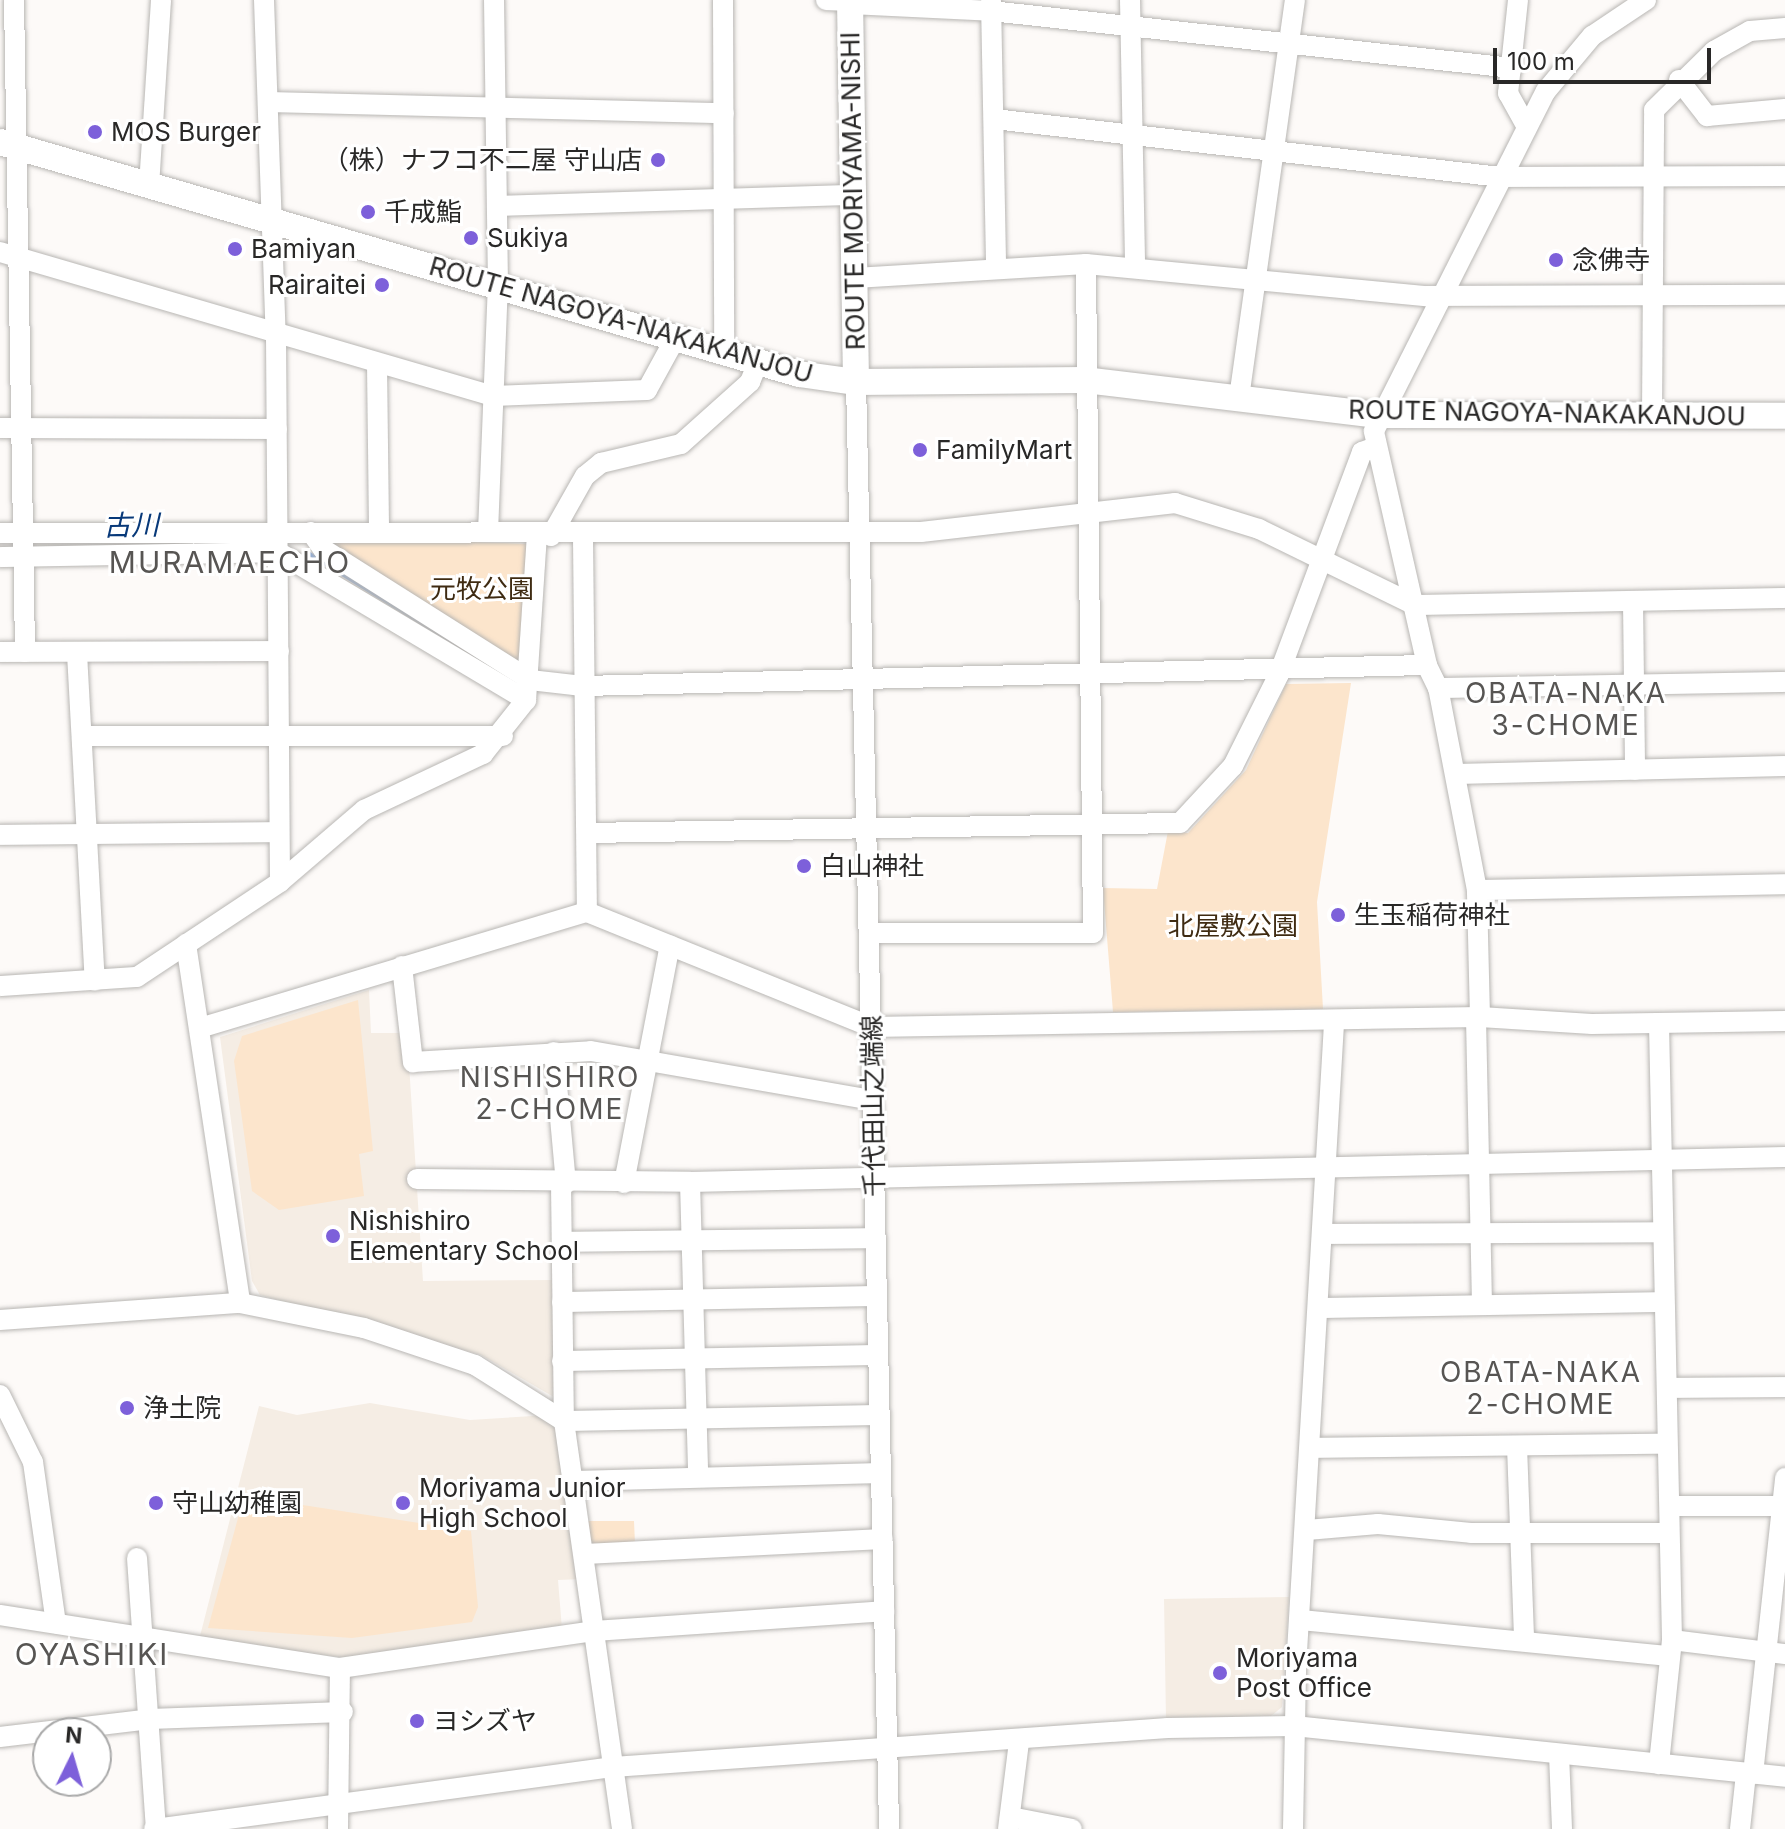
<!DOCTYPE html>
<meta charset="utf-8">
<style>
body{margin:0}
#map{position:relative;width:1785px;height:1829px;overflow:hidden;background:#fdfaf8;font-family:Inter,"Noto Sans JP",sans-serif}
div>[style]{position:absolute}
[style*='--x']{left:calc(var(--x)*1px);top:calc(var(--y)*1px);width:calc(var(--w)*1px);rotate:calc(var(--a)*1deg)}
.built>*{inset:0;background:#f5ede4}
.green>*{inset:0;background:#fce5cc}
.stream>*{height:4px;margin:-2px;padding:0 2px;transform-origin:2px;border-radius:2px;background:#83a8e0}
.roads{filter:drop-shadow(0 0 2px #b8b6b3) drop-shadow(0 0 2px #b8b6b3)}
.minor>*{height:20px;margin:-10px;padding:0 10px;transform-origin:10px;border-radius:10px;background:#fff}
.major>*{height:26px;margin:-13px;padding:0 13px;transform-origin:13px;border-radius:13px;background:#fff}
.dots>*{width:22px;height:22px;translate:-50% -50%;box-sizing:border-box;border:4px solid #fff;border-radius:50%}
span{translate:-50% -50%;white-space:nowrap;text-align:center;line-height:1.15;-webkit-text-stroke:6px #fff;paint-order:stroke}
.poi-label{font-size:26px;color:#292827}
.left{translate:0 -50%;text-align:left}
.right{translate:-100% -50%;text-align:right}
.street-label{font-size:26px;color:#292827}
.park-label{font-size:26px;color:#3f2b12}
.water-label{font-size:28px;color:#083979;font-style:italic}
.neighbourhood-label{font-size:28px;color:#575553;letter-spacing:2px}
.quarter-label{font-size:30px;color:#575553;letter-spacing:2px}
.north{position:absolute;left:32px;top:1717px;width:80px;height:80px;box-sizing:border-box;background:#fff;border:2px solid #a9a9a9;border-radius:50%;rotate:5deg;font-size:22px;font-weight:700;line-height:32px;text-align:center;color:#292827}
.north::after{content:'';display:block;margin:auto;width:28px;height:36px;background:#7d60da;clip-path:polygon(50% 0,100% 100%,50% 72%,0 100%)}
.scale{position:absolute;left:1493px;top:48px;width:218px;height:36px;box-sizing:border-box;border:4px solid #292827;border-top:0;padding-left:10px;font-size:24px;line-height:28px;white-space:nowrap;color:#292827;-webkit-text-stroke:6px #fff;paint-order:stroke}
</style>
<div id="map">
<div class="built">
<i style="clip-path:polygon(369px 990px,371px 1033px,407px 1033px,423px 1281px,557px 1280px,559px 1400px,481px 1355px,260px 1295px,252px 1281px,220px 1037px)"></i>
<i style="clip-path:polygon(370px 1403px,470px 1420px,549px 1415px,562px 1427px,583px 1579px,558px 1580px,562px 1629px,347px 1658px,199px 1640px,259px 1406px,297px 1415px)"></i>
<i style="clip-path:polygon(1289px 1597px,1282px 1707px,1271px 1716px,1166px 1720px,1164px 1599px)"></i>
</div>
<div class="green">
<i style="clip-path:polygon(334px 538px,532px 544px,526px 666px,329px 543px)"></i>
<i style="clip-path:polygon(1351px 683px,1317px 902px,1323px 1009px,1113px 1012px,1103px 888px,1157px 889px,1168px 831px,1188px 833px,1246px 770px,1286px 684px)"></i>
<i style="clip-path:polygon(358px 1000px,373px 1151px,359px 1154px,364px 1196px,279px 1210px,252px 1191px,234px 1061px,242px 1036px)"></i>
<i style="clip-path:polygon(244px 1496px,471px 1531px,478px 1607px,472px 1622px,352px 1638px,208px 1628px)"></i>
<i style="clip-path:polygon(588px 1521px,634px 1521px,635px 1544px,592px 1547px)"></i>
</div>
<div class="stream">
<i style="--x:308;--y:553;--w:187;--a:31.6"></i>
</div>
<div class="roads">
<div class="minor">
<i style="--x:14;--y:0;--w:652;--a:89.03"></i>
<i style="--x:264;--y:0;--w:337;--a:88"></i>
<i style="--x:276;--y:337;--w:545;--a:89.58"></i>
<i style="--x:723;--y:0;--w:352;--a:89.8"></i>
<i style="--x:826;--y:0;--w:24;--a:2"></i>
<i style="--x:1130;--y:0;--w:267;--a:88.9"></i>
<i style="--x:1518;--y:0;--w:94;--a:96.1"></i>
<i style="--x:1508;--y:93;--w:38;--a:61"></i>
<i style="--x:991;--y:1;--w:268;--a:88.9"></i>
<i style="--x:850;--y:4;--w:141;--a:2.8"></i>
<i style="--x:991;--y:11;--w:524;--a:6.24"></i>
<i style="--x:1679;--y:80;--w:46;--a:52.1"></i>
<i style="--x:1707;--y:116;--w:78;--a:-5.1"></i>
<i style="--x:268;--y:102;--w:456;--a:1.4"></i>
<i style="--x:994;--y:119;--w:510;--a:6.53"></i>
<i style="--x:1501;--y:177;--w:284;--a:-0.2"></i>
<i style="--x:149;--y:186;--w:186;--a:-86.3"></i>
<i style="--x:498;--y:206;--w:356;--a:-1.8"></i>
<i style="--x:0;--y:252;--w:514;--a:16.28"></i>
<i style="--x:493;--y:396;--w:154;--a:-2.2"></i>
<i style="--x:647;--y:390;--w:60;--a:-61.3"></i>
<i style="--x:855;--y:278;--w:231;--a:-3.5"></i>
<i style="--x:1086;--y:264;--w:342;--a:5.4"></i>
<i style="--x:1426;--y:296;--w:359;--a:-0.2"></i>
<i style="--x:377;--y:364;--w:166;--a:89.3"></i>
<i style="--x:856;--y:382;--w:1447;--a:88.69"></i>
<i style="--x:1239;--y:398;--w:402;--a:-82"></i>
<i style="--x:1652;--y:416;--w:306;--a:-89.6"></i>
<i style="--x:1654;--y:110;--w:84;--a:-44.5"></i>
<i style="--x:1714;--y:51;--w:41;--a:-29.1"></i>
<i style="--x:1750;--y:31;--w:35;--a:-5"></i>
<i style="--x:0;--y:428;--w:277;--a:0.2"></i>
<i style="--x:311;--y:532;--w:21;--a:55"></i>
<i style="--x:323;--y:549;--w:245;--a:32.3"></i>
<i style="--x:530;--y:680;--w:53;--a:6.5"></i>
<i style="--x:583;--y:686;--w:844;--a:-1.43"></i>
<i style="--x:488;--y:532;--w:247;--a:-87.7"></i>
<i style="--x:498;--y:285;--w:285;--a:-90.8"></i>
<i style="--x:0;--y:533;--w:921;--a:-0.06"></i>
<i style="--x:921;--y:532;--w:256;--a:-6.5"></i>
<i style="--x:1175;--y:503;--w:88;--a:17.2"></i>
<i style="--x:1259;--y:529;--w:174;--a:26"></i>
<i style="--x:1415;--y:605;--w:370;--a:-1.1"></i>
<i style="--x:551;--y:536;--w:69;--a:-60.5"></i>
<i style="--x:585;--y:476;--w:21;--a:-39"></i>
<i style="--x:601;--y:463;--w:82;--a:-13.4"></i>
<i style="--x:681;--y:444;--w:93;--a:-41.9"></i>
<i style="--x:750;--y:382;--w:22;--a:-68"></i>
<i style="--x:583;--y:538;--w:374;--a:89.4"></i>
<i style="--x:0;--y:557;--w:278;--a:-1"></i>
<i style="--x:278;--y:552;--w:289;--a:30.8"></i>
<i style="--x:1633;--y:601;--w:169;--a:89.3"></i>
<i style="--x:0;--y:652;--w:279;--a:-0.2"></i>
<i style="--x:77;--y:653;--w:328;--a:86.9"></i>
<i style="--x:1438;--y:688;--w:347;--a:-1"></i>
<i style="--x:82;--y:736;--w:421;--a:0"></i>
<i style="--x:1456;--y:774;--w:329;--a:-1.4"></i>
<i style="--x:587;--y:833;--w:593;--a:-0.97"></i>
<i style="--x:1180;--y:823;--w:78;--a:-47.1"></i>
<i style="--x:1233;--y:766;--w:103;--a:-63.4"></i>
<i style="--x:1279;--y:674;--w:237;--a:-69.5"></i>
<i style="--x:1362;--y:452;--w:15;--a:-20"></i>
<i style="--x:0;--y:835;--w:279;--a:-0.6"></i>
<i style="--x:1477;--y:890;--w:308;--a:-1.1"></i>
<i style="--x:869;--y:933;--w:224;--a:0"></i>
<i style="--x:1093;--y:933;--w:669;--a:-90.6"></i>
<i style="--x:186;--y:944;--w:363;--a:81.4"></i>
<i style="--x:402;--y:966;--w:97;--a:83.5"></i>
<i style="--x:413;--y:1062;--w:178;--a:-3.5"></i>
<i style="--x:591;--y:1051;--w:285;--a:9.9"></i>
<i style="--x:0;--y:986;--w:137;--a:-3.8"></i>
<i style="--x:137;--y:977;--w:172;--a:-33.6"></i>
<i style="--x:280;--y:882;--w:111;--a:-40.6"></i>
<i style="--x:364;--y:810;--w:132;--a:-25.2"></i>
<i style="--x:483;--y:754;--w:69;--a:-51.5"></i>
<i style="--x:526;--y:700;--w:165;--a:-86.2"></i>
<i style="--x:1480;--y:1017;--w:127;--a:-91.4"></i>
<i style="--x:1477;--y:890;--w:206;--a:-100.9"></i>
<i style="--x:1438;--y:688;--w:25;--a:-116"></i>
<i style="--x:1427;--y:665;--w:240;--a:-102.8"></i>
<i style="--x:1374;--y:431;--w:381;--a:-63.2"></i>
<i style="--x:1546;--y:91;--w:72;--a:-50.1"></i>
<i style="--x:1592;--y:36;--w:65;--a:-33.7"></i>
<i style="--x:1476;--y:1018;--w:283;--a:88.8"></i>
<i style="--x:1659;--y:1024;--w:616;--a:88.79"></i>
<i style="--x:1672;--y:1640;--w:125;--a:96"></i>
<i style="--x:203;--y:1027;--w:401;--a:-16.7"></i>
<i style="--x:587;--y:912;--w:306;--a:22"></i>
<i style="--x:871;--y:1027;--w:609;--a:-0.94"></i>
<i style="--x:1480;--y:1017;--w:112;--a:3.6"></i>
<i style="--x:1592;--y:1024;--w:193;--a:-0.9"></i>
<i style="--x:554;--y:1052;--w:132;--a:84.8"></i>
<i style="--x:417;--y:1179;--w:273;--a:0.6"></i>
<i style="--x:690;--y:1182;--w:1095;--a:-1.31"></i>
<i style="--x:690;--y:1182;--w:293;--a:88.4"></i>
<i style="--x:561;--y:1183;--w:238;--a:89.3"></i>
<i style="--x:564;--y:1421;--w:412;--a:81.9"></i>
<i style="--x:624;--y:1183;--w:242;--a:-79.1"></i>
<i style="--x:1323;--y:1234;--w:337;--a:-0.3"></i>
<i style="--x:562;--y:1242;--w:314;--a:-0.7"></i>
<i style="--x:562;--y:1302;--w:315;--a:-1.1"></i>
<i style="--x:1319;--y:1308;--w:341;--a:-1"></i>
<i style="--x:0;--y:1320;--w:241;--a:-4.1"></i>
<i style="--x:240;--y:1303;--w:126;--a:11.4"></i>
<i style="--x:364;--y:1328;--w:117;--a:18.4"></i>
<i style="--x:475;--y:1365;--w:105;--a:32.2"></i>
<i style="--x:564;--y:1421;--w:316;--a:-1.1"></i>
<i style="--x:562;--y:1361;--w:316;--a:-1.1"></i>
<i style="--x:1668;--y:1388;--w:117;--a:-0.5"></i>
<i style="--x:0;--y:1395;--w:75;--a:63.8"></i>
<i style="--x:33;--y:1462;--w:163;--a:81.9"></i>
<i style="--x:1517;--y:1446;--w:195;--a:87.9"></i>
<i style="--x:1313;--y:1448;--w:352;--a:-0.7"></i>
<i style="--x:575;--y:1481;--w:306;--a:-1.5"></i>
<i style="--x:1671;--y:1506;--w:114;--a:0"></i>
<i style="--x:1307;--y:1530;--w:71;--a:-4.8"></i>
<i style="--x:1378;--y:1524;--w:93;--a:5.5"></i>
<i style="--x:1471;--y:1533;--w:197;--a:0"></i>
<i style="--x:585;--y:1554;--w:298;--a:-2.9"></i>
<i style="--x:137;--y:1558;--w:272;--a:86"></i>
<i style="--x:0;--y:1615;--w:344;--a:8.9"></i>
<i style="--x:340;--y:1668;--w:256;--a:-8.3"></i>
<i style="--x:593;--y:1631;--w:292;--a:-3.9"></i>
<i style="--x:1301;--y:1620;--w:370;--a:5.6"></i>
<i style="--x:1672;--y:1640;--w:114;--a:7.1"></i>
<i style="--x:0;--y:1737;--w:151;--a:-6.8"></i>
<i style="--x:150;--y:1719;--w:193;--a:-2.1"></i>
<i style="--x:1559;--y:1754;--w:75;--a:87.7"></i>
<i style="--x:1753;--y:1774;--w:298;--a:-83.8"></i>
<i style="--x:1010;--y:1817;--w:63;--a:11"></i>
<i style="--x:154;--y:1829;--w:463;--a:-7.7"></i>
<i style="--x:613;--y:1767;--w:556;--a:-4.02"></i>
<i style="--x:1168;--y:1728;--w:126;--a:-0.9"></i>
<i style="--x:1294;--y:1726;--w:494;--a:5.9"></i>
<i style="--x:338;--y:1829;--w:161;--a:-89.3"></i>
<i style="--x:1008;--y:1829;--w:88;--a:-82.8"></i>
<i style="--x:1293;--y:1829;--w:160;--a:-88.9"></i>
<i style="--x:1296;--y:1669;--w:646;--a:-86.63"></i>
<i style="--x:1740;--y:1829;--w:55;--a:-83.8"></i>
</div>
<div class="major">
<i style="--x:850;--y:0;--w:382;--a:89.1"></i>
<i style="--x:0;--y:142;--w:832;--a:16.19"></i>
<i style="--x:799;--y:374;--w:58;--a:8"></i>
<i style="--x:856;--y:382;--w:228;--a:-0.5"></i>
<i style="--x:1084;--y:380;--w:296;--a:6.8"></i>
<i style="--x:1378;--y:415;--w:407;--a:0.1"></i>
</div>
</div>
<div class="dots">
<i style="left:95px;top:132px;background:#7d60da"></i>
<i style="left:658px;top:160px;background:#7d60da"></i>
<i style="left:368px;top:212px;background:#7d60da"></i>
<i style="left:471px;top:238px;background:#7d60da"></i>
<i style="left:235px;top:249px;background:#7d60da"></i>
<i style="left:1556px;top:260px;background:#7d60da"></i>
<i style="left:382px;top:285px;background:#7d60da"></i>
<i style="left:920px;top:450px;background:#7d60da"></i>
<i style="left:804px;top:866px;background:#7d60da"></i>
<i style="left:1338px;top:915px;background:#7d60da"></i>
<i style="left:333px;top:1236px;background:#7d60da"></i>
<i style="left:127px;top:1408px;background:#7d60da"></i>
<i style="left:156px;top:1503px;background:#7d60da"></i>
<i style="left:403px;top:1503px;background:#7d60da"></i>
<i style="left:1220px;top:1673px;background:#7d60da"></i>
<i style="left:417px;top:1721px;background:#7d60da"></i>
</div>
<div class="poi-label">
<span class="left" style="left:111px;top:132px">MOS Burger</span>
<span class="right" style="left:642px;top:160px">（株）ナフコ不二屋 守山店</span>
<span class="left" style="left:384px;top:212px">千成鮨</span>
<span class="left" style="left:487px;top:238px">Sukiya</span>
<span class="left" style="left:251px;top:249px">Bamiyan</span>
<span class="left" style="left:1572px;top:260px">念佛寺</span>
<span class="right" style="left:366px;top:285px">Rairaitei</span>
<span class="left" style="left:936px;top:450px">FamilyMart</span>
<span class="left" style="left:820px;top:866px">白山神社</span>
<span class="left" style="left:1354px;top:915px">生玉稲荷神社</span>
<span class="left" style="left:349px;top:1236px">Nishishiro<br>Elementary School</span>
<span class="left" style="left:143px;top:1408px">浄土院</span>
<span class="left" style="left:419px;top:1503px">Moriyama Junior<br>High School</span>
<span class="left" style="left:172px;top:1503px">守山幼稚園</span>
<span class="left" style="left:1236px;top:1673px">Moriyama<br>Post Office</span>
<span class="left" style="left:433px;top:1721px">ヨシズヤ</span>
</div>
<div class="street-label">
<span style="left:853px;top:191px;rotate:-91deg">ROUTE MORIYAMA-NISHI</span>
<span style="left:621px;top:320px;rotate:16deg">ROUTE NAGOYA-NAKAKANJOU</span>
<span style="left:1547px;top:413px;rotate:1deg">ROUTE NAGOYA-NAKAKANJOU</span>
<span style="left:873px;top:1106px;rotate:-91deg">千代田山之端線</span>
</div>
<div class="park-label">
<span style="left:482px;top:589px">元牧公園</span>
<span style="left:1233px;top:926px">北屋敷公園</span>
</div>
<div class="water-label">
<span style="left:131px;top:525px;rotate:-1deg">古川</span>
</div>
<div class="neighbourhood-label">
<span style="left:1566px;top:709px">OBATA-NAKA<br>3-CHOME</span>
<span style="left:550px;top:1093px">NISHISHIRO<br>2-CHOME</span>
<span style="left:1541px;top:1388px">OBATA-NAKA<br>2-CHOME</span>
</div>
<div class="quarter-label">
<span style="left:230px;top:562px">MURAMAECHO</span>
<span style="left:92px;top:1654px">OYASHIKI</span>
</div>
<div class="north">N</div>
<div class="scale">100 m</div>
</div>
